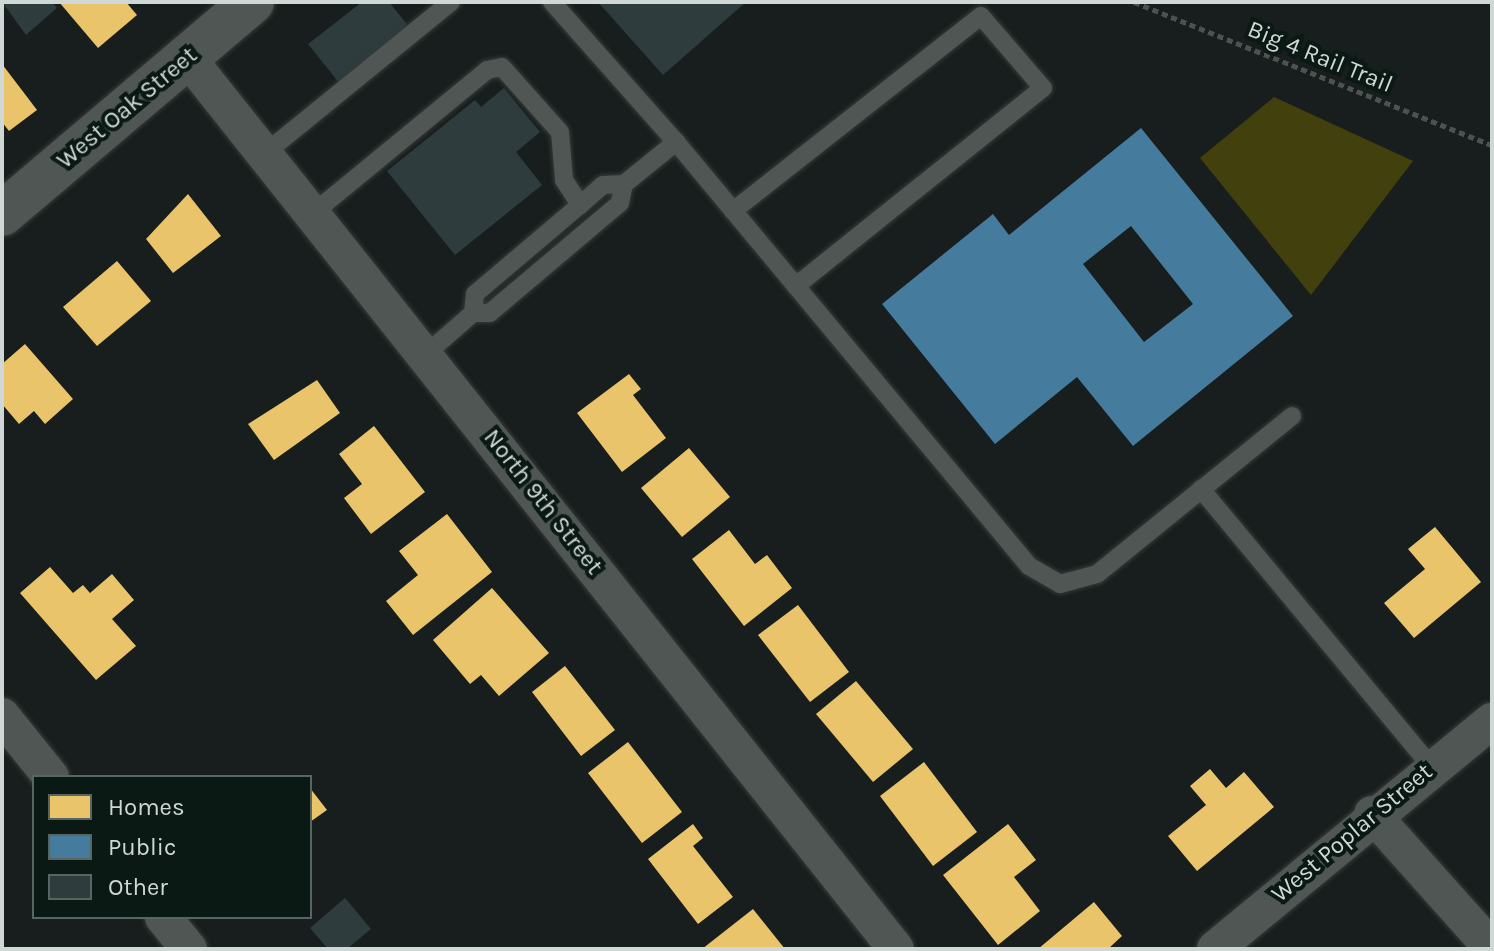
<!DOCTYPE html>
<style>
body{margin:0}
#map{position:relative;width:1494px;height:951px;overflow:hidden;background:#181e1d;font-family:Karla,sans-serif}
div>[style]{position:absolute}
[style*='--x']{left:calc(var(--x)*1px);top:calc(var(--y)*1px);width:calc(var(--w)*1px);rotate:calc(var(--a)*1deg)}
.green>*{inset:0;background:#42400c}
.homes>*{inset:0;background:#e9c46a}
.public>*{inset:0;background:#457b9d}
.building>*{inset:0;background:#2e3c3d}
.path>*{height:5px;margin-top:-2.5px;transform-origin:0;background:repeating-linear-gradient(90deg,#4d5250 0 6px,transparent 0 10px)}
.roads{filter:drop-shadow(0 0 2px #353a38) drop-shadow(0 0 2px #353a38)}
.service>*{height:18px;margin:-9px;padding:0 9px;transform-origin:9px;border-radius:9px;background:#4f5653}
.minor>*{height:36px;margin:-18px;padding:0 18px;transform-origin:18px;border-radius:18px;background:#4f5653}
.secondary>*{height:44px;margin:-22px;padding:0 22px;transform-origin:22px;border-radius:22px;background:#4f5653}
span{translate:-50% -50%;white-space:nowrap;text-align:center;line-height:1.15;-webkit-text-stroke:8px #0b1915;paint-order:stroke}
.street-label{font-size:24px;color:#cfd8d4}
.frame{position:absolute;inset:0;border:4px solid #cfd8d4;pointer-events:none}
.legend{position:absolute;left:32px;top:775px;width:280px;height:144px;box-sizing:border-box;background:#0b1915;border:2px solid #596561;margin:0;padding:10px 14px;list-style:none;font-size:24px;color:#cfd8d4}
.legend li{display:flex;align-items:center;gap:16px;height:40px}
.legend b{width:40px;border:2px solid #596561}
</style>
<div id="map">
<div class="green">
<i style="clip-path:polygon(1274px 97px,1413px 161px,1311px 295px,1200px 158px)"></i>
</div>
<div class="homes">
<i style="clip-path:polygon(59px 2px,126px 2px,137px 15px,98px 48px)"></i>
<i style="clip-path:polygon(2px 64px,37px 110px,9px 131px,2px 122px)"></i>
<i style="clip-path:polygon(188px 194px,221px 236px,173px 273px,146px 239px)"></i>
<i style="clip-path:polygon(117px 261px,151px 301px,97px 346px,63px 307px)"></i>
<i style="clip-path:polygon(25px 344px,73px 399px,45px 424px,34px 411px,19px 424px,2px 404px,2px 364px)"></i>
<i style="clip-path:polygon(629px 374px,641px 389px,633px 395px,666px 438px,622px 472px,577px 413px)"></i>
<i style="clip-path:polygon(317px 380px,340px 413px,274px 460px,248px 424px)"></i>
<i style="clip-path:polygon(374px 426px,425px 492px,371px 534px,344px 498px,362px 484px,339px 454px)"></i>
<i style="clip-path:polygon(689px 448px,730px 497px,682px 537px,641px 488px)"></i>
<i style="clip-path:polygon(447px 514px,492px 572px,413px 635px,386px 601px,418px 575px,399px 551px)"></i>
<i style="clip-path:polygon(1435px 527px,1481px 582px,1414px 638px,1384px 603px,1425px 569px,1408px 549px)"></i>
<i style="clip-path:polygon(729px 530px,755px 564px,767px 555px,792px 588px,744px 626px,692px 559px)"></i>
<i style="clip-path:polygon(50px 567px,73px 593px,83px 585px,90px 593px,112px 574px,134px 600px,112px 619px,136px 646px,96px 680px,20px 593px)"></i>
<i style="clip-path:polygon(492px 588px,549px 653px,499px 696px,481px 675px,470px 684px,433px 640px)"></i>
<i style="clip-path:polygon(798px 605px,849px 672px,810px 702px,758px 635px)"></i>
<i style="clip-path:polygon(565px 666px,615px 730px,581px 756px,532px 692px)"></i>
<i style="clip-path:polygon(856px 681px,913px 749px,873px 782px,816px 714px)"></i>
<i style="clip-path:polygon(628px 742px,682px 812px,642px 843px,588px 773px)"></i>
<i style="clip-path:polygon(924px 762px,977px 832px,933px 866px,880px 796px)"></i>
<i style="clip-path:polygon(1210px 769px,1226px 788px,1244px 772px,1274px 807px,1197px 871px,1168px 836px,1206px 805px,1190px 786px)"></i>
<i style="clip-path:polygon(310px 788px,327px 810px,310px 822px)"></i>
<i style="clip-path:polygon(693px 824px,703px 838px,693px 846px,733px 897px,698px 924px,648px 859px)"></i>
<i style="clip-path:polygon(1008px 824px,1036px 860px,1014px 877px,1040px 911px,998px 945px,943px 875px)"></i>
<i style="clip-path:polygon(1094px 902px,1122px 936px,1108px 949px,1038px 949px)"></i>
<i style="clip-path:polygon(753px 909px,785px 949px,702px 949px)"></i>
</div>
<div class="public">
<i style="clip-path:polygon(evenodd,1141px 128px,1293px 316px,1133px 446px,1077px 377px,995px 444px,882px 304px,993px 214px,1009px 235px,1141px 128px,1131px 226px,1193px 304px,1144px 342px,1083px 264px,1131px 226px)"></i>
</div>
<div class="building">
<i style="clip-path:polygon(2px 2px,52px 2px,57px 8px,26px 35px)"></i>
<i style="clip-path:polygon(362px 2px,389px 2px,410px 28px,340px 84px,308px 44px)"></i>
<i style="clip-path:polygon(598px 2px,746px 2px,663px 75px)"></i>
<i style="clip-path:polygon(504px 88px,540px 132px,516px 152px,542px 185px,455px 255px,387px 171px,475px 100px,481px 107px)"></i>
<i style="clip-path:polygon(345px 898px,371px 929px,347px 949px,328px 949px,310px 928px)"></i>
</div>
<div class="path">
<i style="--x:1134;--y:2;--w:386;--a:21.8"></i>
</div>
<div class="roads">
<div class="service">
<i style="--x:552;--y:2;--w:187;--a:48.5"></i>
<i style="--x:264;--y:154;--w:241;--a:-39.1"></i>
<i style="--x:624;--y:184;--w:19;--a:102"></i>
<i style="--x:620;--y:203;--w:170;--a:139.8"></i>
<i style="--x:490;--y:313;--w:17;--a:180"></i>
<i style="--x:473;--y:313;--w:19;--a:-84"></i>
<i style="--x:475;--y:294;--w:138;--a:-40.3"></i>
<i style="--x:580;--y:205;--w:30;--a:-41"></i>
<i style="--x:603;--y:185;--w:21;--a:-3"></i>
<i style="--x:624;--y:184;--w:67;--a:-38.9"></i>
<i style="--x:676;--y:142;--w:552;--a:50.22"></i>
<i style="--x:1029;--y:566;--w:36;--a:30"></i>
<i style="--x:1060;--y:584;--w:38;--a:-15"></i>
<i style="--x:1097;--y:574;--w:251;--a:-39"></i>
<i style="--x:733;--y:211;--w:315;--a:-38.2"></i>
<i style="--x:981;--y:16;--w:95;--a:49.3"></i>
<i style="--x:1043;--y:88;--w:317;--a:141.3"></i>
<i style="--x:312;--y:214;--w:227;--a:-39.4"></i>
<i style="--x:487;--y:70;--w:15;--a:-11"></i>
<i style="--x:502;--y:67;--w:87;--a:48.3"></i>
<i style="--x:560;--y:132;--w:48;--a:85.2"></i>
<i style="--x:564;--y:180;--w:30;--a:57"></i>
<i style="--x:426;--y:354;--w:62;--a:-41.1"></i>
<i style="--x:1201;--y:489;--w:360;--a:50.3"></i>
</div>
<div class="minor">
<i style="--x:187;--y:57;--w:1139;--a:51.52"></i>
<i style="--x:2;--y:716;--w:78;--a:51.2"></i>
<i style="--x:1372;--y:814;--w:180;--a:48.2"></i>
<i style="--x:163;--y:917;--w:41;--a:50.9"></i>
<i style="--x:1215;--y:949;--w:359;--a:-39.5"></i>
</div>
<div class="secondary">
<i style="--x:2;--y:214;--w:328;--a:-40.3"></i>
</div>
</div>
<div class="street-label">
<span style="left:1320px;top:57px;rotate:22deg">Big 4 Rail Trail</span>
<span style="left:127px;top:108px;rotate:-40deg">West Oak Street</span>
<span style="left:543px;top:502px;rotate:52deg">North 9th Street</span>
<span style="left:1352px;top:833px;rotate:-40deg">West Poplar Street</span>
</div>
<div class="frame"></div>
<ul class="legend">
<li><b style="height:22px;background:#e9c46a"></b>Homes</li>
<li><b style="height:22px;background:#457b9d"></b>Public</li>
<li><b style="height:22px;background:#2e3c3d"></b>Other</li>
</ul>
</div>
